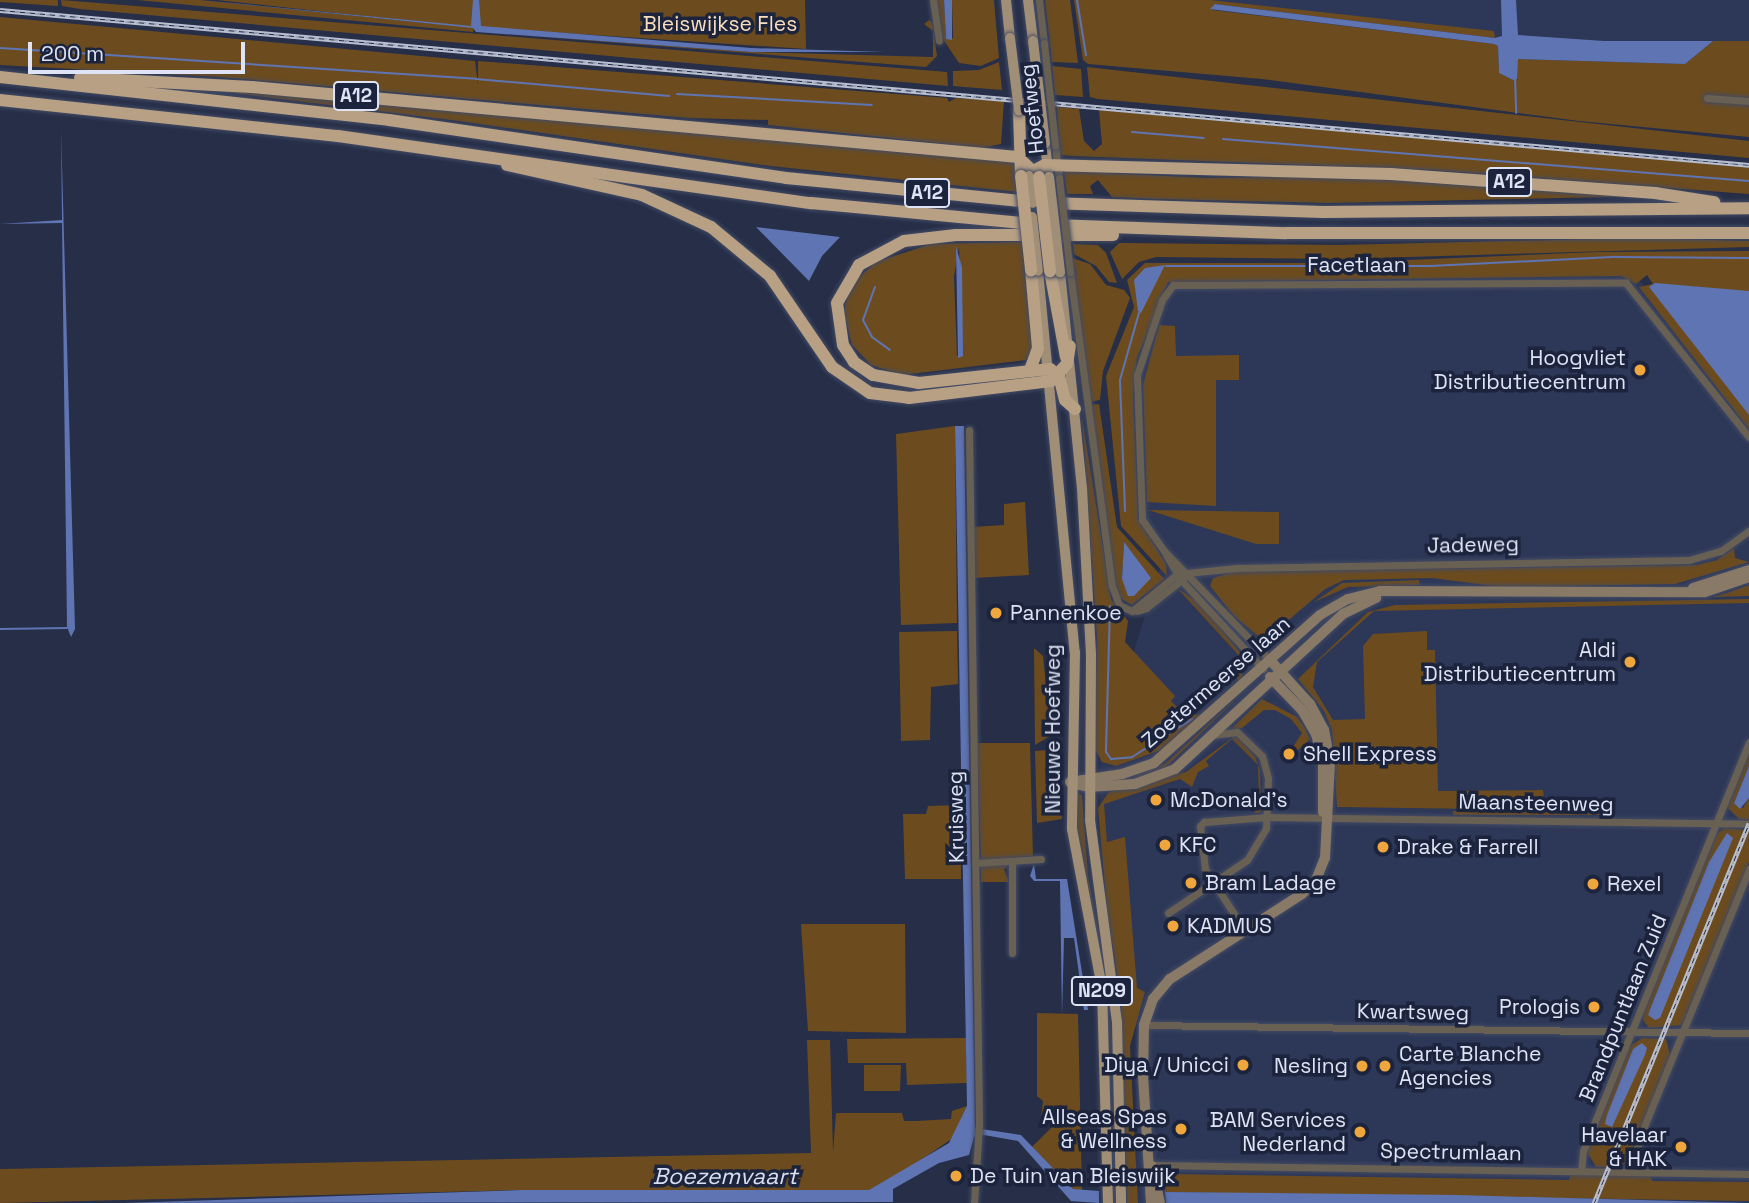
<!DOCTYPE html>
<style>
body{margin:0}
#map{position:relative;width:1749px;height:1203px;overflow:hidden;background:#262e48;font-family:"Space Grotesk",sans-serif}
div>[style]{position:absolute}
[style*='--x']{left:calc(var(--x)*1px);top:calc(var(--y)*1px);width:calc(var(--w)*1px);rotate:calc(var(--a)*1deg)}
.built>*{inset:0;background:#2d3757}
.green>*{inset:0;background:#6c4c1f}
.water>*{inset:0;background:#5f74b3}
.stream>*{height:2px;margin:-1px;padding:0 1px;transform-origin:1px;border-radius:1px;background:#5f74b3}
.roads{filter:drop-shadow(0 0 2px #434b64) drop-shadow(0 0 2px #434b64)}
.street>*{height:7px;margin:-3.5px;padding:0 3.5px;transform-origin:3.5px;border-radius:3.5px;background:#696054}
.secondary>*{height:10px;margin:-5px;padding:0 5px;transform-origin:5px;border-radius:5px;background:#897a68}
.primary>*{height:10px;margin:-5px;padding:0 5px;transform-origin:5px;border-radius:5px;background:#a18e77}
.highway>*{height:12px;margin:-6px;padding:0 6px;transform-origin:6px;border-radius:6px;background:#b7a084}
.rail>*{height:4.5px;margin-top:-2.25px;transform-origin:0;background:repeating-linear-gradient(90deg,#1c243d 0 5px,#b8bfd1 0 10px);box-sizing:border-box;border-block:2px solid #b8bfd1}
.bridges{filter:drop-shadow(0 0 2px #434b64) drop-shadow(0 0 2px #434b64)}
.street-bridge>*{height:7px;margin:-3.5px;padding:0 3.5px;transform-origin:3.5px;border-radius:3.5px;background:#696054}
.primary-bridge>*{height:10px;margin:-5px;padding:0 5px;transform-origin:5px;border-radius:5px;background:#a18e77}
.highway-bridge>*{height:12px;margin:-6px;padding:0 6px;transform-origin:6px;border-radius:6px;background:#b7a084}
.dots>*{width:19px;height:19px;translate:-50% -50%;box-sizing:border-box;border:4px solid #1c243d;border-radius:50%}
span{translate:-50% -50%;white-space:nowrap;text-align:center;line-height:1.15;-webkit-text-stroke:7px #1c243d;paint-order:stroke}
.shield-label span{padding:2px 5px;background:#1c243d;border:2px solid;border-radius:5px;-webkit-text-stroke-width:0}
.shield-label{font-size:19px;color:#dee4f5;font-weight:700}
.park-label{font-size:21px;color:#fadfbe}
.street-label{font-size:21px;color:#dee4f5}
.poi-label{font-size:21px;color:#dee4f5}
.right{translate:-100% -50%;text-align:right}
.left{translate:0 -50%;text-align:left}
.water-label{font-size:23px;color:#d8dff1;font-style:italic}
.scale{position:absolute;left:28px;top:42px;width:217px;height:32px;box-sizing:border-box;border:4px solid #dee4f5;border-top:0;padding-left:9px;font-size:21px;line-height:24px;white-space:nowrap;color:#dee4f5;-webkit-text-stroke:5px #1c243d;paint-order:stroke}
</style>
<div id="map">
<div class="built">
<i style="clip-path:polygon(1080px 0,1749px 0,1749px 118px)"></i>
<i style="clip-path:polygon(1635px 274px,1749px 422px,1749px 1203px,1136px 1203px,1137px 999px,1100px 833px,1100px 759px,1161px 565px,1130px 521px,1129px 359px,1162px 276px)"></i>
</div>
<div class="green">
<i style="clip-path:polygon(0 0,58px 0,58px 6px,0 2px)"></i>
<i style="clip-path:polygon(61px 0,947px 72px,948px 86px,80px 9px,62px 6px)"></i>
<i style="clip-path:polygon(137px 0,200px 0,465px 27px,217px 0,805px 0,806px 49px,474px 27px,473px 32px)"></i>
<i style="clip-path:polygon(937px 0,944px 0,946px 39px,953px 38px,952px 0,994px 0,999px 58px,981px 66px,959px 63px,943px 39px)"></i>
<i style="clip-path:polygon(1045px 0,1070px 0,1078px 63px,1052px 62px)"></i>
<i style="clip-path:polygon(1074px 0,1210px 0,1494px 31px,1495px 38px,1215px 4px,1212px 10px,1494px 44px,1498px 46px,1499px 73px,1513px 80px,1518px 59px,1685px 64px,1713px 41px,1749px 41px,1749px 137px,1579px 121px,1262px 79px,1088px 64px,1083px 60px)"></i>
<i style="clip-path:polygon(0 17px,475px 61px,478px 85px,478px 61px,947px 98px,949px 102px,956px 98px,1004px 101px,1001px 144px,982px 148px,768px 125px,768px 120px,689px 118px,219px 77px,0 65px)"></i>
<i style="clip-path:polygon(929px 20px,932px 22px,937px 56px,926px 67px,478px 32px,751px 52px,933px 57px,933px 31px,924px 24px)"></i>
<i style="clip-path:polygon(999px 62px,1002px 90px,953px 86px,953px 71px,979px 70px)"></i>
<i style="clip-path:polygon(1052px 66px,1081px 69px,1083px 97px,1055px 95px)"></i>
<i style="clip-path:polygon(1087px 67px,1749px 141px,1749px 158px,1098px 99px,1090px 97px)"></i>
<i style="clip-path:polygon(175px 86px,1016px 161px,1018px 192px,770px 166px,459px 121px)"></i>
<i style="clip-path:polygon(1057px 107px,1079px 109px,1084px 141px,1094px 151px,1102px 144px,1099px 110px,1749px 167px,1749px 194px,1433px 170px,1073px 156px,1060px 155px)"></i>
<i style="clip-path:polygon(1064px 171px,1208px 178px,1339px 176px,1655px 196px,1329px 203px,1158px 199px,1112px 197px,1098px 180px,1090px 186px,1093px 194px,1067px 194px)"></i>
<i style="clip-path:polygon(1636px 238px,1749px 241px,1749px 247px,1339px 259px,1156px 257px,1139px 262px,1122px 279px,1110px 252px,1119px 243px,1339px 245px)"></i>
<i style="clip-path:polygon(evenodd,1023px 242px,1034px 345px,1026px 360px,902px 375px,871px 365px,852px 345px,844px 313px,846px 301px,857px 279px,876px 262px,931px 244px,1023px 242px,959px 247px,963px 355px,957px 356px,954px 277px,959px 247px)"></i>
<i style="clip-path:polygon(1073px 244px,1098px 245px,1106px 253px,1117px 283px,1109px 282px,1096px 266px,1074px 254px)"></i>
<i style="clip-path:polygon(1749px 251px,1749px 429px,1639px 287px,1653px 284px,1647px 275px,1636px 284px,1621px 276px,1168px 282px,1137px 358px,1133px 393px,1138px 519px,1166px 564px,1167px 576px,1121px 526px,1106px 376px,1134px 307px,1127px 280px,1145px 263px,1337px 263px,1597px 252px)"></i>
<i style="clip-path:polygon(1072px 258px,1090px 264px,1106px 285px,1124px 290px,1130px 298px,1103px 371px,1100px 400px,1088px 402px)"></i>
<i style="clip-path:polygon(1159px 325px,1175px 326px,1176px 356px,1239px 355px,1239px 380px,1216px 380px,1216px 506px,1147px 502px,1143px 385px)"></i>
<i style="clip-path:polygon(evenodd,1099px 404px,1117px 527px,1164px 579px,1132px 605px,1120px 598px,1114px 577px,1089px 405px,1099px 404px,1124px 542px,1130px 555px,1151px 578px,1122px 579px,1124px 542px)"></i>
<i style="clip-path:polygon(1082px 417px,1111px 599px,1128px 621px,1125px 642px,1175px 696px,1171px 701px,1181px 711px,1186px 707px,1192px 715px,1201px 714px,1238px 681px,1233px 665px,1238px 660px,1244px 681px,1161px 750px,1116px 766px,1102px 762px,1094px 747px,1097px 638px)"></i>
<i style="clip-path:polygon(955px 426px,957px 623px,901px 625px,896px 434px)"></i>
<i style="clip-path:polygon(1025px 502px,1029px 575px,974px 578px,973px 527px,1004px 525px,1004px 504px)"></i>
<i style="clip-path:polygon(1148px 510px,1279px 512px,1279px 544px,1256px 544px)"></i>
<i style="clip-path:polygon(1734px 548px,1735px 558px,1749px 562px,1675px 584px,1501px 587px,1432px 578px,1344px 580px,1325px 589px,1264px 641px,1234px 616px,1210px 586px,1213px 578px,1233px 572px,1697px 565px,1717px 560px)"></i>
<i style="clip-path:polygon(1419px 580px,1420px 585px,1348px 587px,1314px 602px,1342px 583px)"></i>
<i style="clip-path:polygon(1749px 585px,1749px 596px,1712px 597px,1727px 593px)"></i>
<i style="clip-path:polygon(1177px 588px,1202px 605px,1245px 659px,1243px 660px)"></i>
<i style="clip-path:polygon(1749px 599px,1749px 603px,1374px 611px,1317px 662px,1313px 687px,1333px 720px,1365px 719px,1363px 646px,1373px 634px,1427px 631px,1427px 650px,1435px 650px,1438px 791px,1543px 790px,1544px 801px,1600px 801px,1600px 811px,1337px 807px,1332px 730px,1324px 711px,1298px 679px,1368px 612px,1395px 605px)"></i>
<i style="clip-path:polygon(957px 631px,958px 684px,931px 687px,930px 740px,901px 741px,899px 632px)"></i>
<i style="clip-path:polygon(1034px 648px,1043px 656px,1051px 730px,1050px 736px,1035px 745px)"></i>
<i style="clip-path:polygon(1248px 688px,1167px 766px,1133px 779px,1098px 781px,1133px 777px,1166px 763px)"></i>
<i style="clip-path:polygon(1262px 699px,1297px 717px,1305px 728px,1310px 739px,1294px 754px,1291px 750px,1302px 733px,1291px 719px,1275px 710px,1264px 710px,1242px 728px,1231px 729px)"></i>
<i style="clip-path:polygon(1235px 736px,1246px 742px,1244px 744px,1255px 757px,1260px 770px,1261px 811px,1259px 813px,1255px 813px,1254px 807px,1259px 801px,1258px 765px,1232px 739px,1206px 761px,1209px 766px,1198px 772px,1192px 787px,1180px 779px,1104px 804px,1107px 842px,1125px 837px,1137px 988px,1145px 992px,1130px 1046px,1138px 1203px,1127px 1203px,1121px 1001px,1107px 910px,1098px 808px,1109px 792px,1186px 772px)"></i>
<i style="clip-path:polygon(977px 743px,1030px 743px,1033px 856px,981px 860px)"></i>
<i style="clip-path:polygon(1749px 749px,1749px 766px,1734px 803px,1743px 808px,1749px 798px,1749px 820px,1739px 819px,1727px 807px)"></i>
<i style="clip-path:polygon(1048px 750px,1056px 772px,1062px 819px,1037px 823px,1035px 751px)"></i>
<i style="clip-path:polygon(1077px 793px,1082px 795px,1088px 876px,1104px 964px,1112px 1049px,1077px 834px)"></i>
<i style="clip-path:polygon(960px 805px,961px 879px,905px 879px,903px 814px,926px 814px,928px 806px)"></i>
<i style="clip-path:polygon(1453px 811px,1604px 813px,1606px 815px,1453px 815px)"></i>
<i style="clip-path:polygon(1725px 828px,1749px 830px,1749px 862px,1682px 1025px,1649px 1028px,1643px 1020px,1644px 1011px,1715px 835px)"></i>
<i style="clip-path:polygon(1009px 865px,1004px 869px,1009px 882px,981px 882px,981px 866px)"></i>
<i style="clip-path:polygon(905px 924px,906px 1033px,808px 1031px,801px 924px)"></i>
<i style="clip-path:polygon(1037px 1013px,1078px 1014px,1082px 1191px,1073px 1189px,1032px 1147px,1052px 1127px,1051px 1119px,1041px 1119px,1043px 1101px,1037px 1096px)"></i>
<i style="clip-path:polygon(966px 1038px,967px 1083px,907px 1085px,906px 1063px,848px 1063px,847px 1039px)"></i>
<i style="clip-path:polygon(1642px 1038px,1666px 1039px,1670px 1055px,1630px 1155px,1626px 1154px,1627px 1162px,1618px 1168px,1596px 1167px,1587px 1152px,1591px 1141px,1600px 1143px,1592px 1140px,1629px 1047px)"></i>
<i style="clip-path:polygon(807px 1040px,830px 1040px,833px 1152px,836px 1113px,902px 1113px,904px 1121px,916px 1121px,951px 1119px,952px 1111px,967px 1106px,953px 1138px,881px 1187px,869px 1190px,523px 1190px,0 1203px,0 1169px,811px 1153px)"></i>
<i style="clip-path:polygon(864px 1065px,901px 1065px,900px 1091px,864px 1091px)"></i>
<i style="clip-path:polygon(1172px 1174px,1569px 1180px,1570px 1175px,1651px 1176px,1652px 1181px,1749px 1182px,1749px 1201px,1165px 1192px,1165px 1180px)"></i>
</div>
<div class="water">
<i style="clip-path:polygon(200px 0,471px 26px,473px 0,479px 0,481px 26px,751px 48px,885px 52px,751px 52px,476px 32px,473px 28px)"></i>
<i style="clip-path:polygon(944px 0,952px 0,952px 40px,946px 39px)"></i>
<i style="clip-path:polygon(1501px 0,1516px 0,1518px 35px,1604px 41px,1713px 41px,1685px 64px,1518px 59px,1517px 79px,1513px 80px,1499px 73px,1498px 46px,1494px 44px,1210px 9px,1215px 4px,1495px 38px,1502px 36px)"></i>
<i style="clip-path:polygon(61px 129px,75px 629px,71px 637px,67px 627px,62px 223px,0 224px,62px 220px)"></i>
<i style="clip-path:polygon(756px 227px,840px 237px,822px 256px,809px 281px)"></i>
<i style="clip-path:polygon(956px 247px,962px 267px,963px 356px,958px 358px)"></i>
<i style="clip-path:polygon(1165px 265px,1141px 313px,1138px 311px,1134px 280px,1145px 268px)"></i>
<i style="clip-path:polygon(1655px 283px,1749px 291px,1749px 415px,1649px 287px)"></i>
<i style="clip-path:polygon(955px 426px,964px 426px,975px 1128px,1021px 1135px,1073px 1189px,1099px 1191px,1099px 1203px,1071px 1201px,1018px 1141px,984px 1135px,974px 1137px,969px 1155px,939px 1163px,893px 1189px,893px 1202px,123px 1203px,523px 1190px,869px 1190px,949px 1143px,967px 1106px)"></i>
<i style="clip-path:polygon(1124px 542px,1151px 578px,1134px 596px,1128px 596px,1122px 579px)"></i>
<i style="clip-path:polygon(1749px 766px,1749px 798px,1740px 809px,1734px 803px)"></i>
<i style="clip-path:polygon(1727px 833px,1733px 838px,1660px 1018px,1655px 1020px,1648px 1015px,1651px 1007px,1709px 862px)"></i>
<i style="clip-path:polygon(1034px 864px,1036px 879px,1067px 879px,1088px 1010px,1084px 1010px,1074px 938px,1064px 938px,1062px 1016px,1060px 881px,1034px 881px,1030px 876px)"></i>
<i style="clip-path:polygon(1642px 1043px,1647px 1048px,1645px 1055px,1612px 1127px,1605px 1124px,1607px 1115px,1633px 1049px)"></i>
<i style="clip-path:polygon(1165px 1192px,1457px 1195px,1749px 1203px,1166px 1203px)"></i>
</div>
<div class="stream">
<i style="--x:1077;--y:0;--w:56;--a:80.7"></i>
<i style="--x:0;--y:48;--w:477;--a:3.7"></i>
<i style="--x:476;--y:79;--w:194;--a:5"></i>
<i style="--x:1515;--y:77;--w:36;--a:88"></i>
<i style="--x:677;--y:94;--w:195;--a:3.2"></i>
<i style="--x:1132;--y:132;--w:72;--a:4.8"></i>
<i style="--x:1223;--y:139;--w:528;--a:4.57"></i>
<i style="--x:1166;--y:266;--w:264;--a:0"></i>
<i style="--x:1430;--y:266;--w:187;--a:-2.8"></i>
<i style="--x:1617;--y:257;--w:132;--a:0.4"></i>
<i style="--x:875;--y:287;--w:35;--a:110"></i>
<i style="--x:863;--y:320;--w:19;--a:62"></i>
<i style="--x:872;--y:337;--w:22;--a:36"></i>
<i style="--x:1125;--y:511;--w:131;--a:-92.2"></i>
<i style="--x:1120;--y:380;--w:70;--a:-74.2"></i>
<i style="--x:1110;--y:606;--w:146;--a:91.6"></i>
<i style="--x:1106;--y:752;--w:9;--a:54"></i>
<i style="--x:1111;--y:759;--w:21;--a:-5"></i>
<i style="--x:1132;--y:757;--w:71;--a:-32.3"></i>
<i style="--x:0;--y:629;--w:67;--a:-0.9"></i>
</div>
<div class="roads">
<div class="street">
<i style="--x:933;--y:0;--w:41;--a:81.7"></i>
<i style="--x:1039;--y:0;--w:43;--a:83.4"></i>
<i style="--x:1707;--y:98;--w:42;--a:4.1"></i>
<i style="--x:1055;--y:145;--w:33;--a:83"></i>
<i style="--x:1070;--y:272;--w:317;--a:82.4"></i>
<i style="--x:1112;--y:586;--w:20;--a:70"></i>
<i style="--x:1119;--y:605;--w:14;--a:25"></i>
<i style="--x:969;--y:430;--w:694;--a:89.17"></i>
<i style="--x:979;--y:1124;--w:79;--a:93.6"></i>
<i style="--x:1166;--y:555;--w:29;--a:59"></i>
<i style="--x:1181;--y:580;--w:121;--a:47.3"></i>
<i style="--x:1132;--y:611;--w:58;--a:-39.4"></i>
<i style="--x:1177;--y:574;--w:60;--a:-5.7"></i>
<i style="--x:1237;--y:568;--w:452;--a:-1"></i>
<i style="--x:1689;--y:560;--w:33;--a:-16"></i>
<i style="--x:1721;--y:551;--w:34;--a:-36"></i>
<i style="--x:1137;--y:611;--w:9;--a:-18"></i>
<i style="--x:1146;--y:608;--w:48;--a:-38.3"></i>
<i style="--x:1271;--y:661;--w:153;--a:-134.2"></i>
<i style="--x:1164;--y:551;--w:38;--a:-125"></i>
<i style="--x:1142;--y:520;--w:145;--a:-92"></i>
<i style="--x:1137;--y:375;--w:79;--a:-71.6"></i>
<i style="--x:1162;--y:300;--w:19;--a:-54"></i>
<i style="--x:1173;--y:285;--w:453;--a:-0.3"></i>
<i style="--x:1626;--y:283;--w:197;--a:51.4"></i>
<i style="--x:975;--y:863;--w:66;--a:-3.5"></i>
<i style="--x:1012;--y:863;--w:90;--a:90"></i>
<i style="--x:1168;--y:913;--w:95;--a:-33.9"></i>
<i style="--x:1247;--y:860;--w:37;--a:-59"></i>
<i style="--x:1266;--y:828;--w:50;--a:-87.7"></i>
<i style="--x:1268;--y:778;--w:23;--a:-105"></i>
<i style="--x:1262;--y:756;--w:35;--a:-136"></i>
<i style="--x:1237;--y:732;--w:23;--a:173"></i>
<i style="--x:1245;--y:931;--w:74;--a:-122.8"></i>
<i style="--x:1205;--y:869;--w:43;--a:-96.6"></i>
<i style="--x:1200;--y:826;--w:6;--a:-45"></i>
<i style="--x:1204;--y:822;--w:63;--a:-4.5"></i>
<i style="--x:1267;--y:817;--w:482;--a:0.8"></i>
<i style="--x:1144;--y:1025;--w:605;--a:0.76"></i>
<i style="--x:1152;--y:1165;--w:597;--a:0.86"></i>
<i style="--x:1581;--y:1171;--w:20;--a:-84"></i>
<i style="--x:1583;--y:1151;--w:441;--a:-67.9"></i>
<i style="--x:1632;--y:1172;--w:34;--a:-78"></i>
<i style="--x:1639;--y:1139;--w:292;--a:-67.8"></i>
</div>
<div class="secondary">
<i style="--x:1693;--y:588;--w:59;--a:-17.8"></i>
<i style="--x:1270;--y:677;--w:46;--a:45.9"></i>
<i style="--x:1302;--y:710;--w:28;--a:60"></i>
<i style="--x:1316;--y:734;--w:30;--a:76"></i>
<i style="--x:1323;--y:763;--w:49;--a:90"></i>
<i style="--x:1070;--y:782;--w:53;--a:-8.7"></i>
<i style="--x:1122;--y:774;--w:34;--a:-19"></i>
<i style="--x:1154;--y:763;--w:222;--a:-41.7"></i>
<i style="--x:1320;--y:615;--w:32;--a:-30"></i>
<i style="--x:1348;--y:599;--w:33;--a:-14"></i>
<i style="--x:1380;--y:591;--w:325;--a:0.2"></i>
<i style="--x:1705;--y:592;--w:46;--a:-18.8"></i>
<i style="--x:1071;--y:783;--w:17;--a:13"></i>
<i style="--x:1088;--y:787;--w:47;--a:-3.7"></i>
<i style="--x:1135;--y:784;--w:43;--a:-20.6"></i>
<i style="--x:1175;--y:769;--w:229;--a:-42.7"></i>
<i style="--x:1343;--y:614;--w:37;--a:-26"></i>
<i style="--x:1152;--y:1166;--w:38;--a:78"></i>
<i style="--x:1151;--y:1203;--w:126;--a:-93.6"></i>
<i style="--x:1143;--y:1077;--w:52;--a:-88.9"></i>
<i style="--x:1144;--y:1025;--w:28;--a:-71"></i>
<i style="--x:1153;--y:999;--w:26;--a:-50"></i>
<i style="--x:1170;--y:979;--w:157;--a:-32.8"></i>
<i style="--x:1302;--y:894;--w:20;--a:-45"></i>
<i style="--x:1316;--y:880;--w:24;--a:-68"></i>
<i style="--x:1325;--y:858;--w:95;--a:-87"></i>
<i style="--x:1330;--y:763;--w:34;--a:-100"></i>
<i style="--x:1324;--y:730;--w:30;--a:-118"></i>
<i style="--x:1310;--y:704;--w:58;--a:-132.2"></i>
</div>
<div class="primary">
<i style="--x:1006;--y:0;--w:38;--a:84"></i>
<i style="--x:1028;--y:0;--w:41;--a:83"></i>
<i style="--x:1045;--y:143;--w:29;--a:84"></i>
<i style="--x:1038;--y:271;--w:383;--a:84.5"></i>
<i style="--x:1075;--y:652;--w:177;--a:91"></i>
<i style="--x:1072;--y:829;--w:162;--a:79.3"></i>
<i style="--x:1102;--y:988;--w:215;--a:88.4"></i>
<i style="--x:1060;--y:272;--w:217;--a:84.2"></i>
<i style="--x:1082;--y:488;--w:168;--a:86.9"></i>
<i style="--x:1091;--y:656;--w:164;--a:90.3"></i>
<i style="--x:1090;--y:820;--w:204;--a:82.4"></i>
<i style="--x:1117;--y:1022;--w:181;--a:88.7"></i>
</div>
<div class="highway">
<i style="--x:0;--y:77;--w:391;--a:6.3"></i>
<i style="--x:389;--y:120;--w:401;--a:8.3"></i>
<i style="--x:786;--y:178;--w:246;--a:5.6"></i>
<i style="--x:80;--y:78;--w:172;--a:3"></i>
<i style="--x:252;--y:87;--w:769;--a:5.22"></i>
<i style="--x:1018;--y:157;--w:29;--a:44"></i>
<i style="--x:0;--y:100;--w:340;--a:6.1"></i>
<i style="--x:338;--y:136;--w:478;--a:8.1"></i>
<i style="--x:811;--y:203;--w:225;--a:5.4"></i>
<i style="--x:1019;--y:110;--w:66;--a:88.3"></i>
<i style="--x:507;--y:165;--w:138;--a:12.5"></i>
<i style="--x:642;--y:195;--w:76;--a:24.9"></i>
<i style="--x:711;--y:227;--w:77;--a:39.7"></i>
<i style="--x:770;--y:276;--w:110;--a:55.7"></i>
<i style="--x:832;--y:367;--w:46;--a:34.4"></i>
<i style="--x:870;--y:393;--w:39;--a:7"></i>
<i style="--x:909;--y:398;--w:143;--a:-6.8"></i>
<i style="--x:1051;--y:381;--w:23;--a:-47"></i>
<i style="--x:1067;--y:364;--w:18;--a:-81"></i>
<i style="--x:1029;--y:173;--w:18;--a:-27"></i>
<i style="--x:1045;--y:165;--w:346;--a:1.5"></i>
<i style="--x:1391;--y:174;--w:265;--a:4.1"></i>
<i style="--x:1655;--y:193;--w:60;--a:8.7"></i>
<i style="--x:1049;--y:203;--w:274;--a:1.9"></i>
<i style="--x:1323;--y:212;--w:426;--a:-0.5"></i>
<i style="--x:1053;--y:225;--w:233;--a:2"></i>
<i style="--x:1286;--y:233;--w:463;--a:0"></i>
<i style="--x:1050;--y:271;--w:87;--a:79.5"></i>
<i style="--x:1030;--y:370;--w:23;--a:-70"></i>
<i style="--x:1038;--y:348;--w:78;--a:-95.1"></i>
<i style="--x:1075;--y:409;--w:13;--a:-138"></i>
<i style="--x:1065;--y:400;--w:25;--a:-104"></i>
<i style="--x:1059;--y:376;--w:11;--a:-142"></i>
<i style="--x:1050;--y:369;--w:132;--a:173.9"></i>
<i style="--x:919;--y:383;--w:47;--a:-170.1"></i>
<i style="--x:873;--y:375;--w:23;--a:-146"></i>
<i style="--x:854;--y:362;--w:20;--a:-123"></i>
<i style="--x:843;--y:345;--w:42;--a:-98.1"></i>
<i style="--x:837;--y:303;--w:44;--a:-59.9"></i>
<i style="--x:859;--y:265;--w:51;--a:-28.1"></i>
<i style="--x:904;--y:241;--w:52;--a:-6.6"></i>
<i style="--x:956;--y:235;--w:157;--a:0"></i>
</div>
</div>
<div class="rail">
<i style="--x:0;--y:10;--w:1756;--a:5.06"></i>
<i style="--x:1594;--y:1203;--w:410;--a:-67.8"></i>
</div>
<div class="bridges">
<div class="street-bridge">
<i style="--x:1044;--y:43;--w:103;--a:83.8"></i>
<i style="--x:1059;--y:178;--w:95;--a:83.3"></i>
</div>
<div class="primary-bridge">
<i style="--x:1010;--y:38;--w:73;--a:82.9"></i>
<i style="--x:1033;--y:41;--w:103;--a:83.3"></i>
<i style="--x:1029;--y:176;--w:27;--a:82"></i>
<i style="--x:1049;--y:177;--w:96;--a:83.4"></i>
<i style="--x:1032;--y:217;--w:54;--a:83.7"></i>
</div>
<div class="highway-bridge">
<i style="--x:1021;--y:176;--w:95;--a:83.9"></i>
<i style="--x:1039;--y:177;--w:95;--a:83.3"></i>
</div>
</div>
<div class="dots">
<i style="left:1640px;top:370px;background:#efa73d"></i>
<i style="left:996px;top:613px;background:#efa73d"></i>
<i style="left:1630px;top:662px;background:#efa73d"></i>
<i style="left:1289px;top:754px;background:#efa73d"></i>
<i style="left:1156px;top:800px;background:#efa73d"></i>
<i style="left:1165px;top:845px;background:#efa73d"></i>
<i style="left:1383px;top:847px;background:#efa73d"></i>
<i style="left:1191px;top:883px;background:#efa73d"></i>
<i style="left:1593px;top:884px;background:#efa73d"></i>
<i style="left:1173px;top:926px;background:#efa73d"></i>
<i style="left:1594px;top:1007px;background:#efa73d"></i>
<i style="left:1243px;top:1065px;background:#efa73d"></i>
<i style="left:1362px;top:1066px;background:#efa73d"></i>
<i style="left:1385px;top:1066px;background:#efa73d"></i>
<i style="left:1181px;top:1129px;background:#efa73d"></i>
<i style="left:1360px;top:1132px;background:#efa73d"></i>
<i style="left:1681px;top:1147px;background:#efa73d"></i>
<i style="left:956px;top:1176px;background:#efa73d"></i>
</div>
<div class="shield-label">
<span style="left:356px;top:96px">A12</span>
<span style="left:1509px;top:182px">A12</span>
<span style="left:927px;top:193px">A12</span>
<span style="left:1102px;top:991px">N209</span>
</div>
<div class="park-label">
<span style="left:720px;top:24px">Bleiswijkse Fles</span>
</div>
<div class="street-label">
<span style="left:1032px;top:109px;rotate:-96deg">Hoefweg</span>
<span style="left:1357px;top:265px">Facetlaan</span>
<span style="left:1473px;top:545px;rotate:-1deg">Jadeweg</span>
<span style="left:1216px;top:682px;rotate:-41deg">Zoetermeerse laan</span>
<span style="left:1053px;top:729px;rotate:-90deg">Nieuwe Hoefweg</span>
<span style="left:1536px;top:803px;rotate:1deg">Maansteenweg</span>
<span style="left:956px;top:817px;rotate:-91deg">Kruisweg</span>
<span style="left:1623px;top:1008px;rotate:-68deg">Brandpuntlaan Zuid</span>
<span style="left:1413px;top:1012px;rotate:1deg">Kwartsweg</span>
<span style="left:1451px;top:1152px;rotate:1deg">Spectrumlaan</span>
</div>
<div class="poi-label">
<span class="right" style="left:1626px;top:370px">Hoogvliet<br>Distributiecentrum</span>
<span class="left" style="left:1010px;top:613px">Pannenkoe</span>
<span class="right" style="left:1616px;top:662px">Aldi<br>Distributiecentrum</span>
<span class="left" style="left:1303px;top:754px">Shell Express</span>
<span class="left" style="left:1170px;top:800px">McDonald's</span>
<span class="left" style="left:1179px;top:845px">KFC</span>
<span class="left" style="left:1397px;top:847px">Drake &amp; Farrell</span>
<span class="left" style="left:1205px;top:883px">Bram Ladage</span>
<span class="left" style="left:1607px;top:884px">Rexel</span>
<span class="left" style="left:1187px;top:926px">KADMUS</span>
<span class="right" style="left:1580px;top:1007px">Prologis</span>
<span class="left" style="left:1399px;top:1066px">Carte Blanche<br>Agencies</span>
<span class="right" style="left:1229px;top:1065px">Diya / Unicci</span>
<span class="right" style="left:1348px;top:1066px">Nesling</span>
<span class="right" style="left:1167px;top:1129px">Allseas Spas<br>&amp; Wellness</span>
<span class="right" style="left:1346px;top:1132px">BAM Services<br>Nederland</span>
<span class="right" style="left:1667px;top:1147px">Havelaar<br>&amp; HAK</span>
<span class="left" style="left:970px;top:1176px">De Tuin van Bleiswijk</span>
</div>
<div class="water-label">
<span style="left:725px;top:1176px">Boezemvaart</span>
</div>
<div class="scale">200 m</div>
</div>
